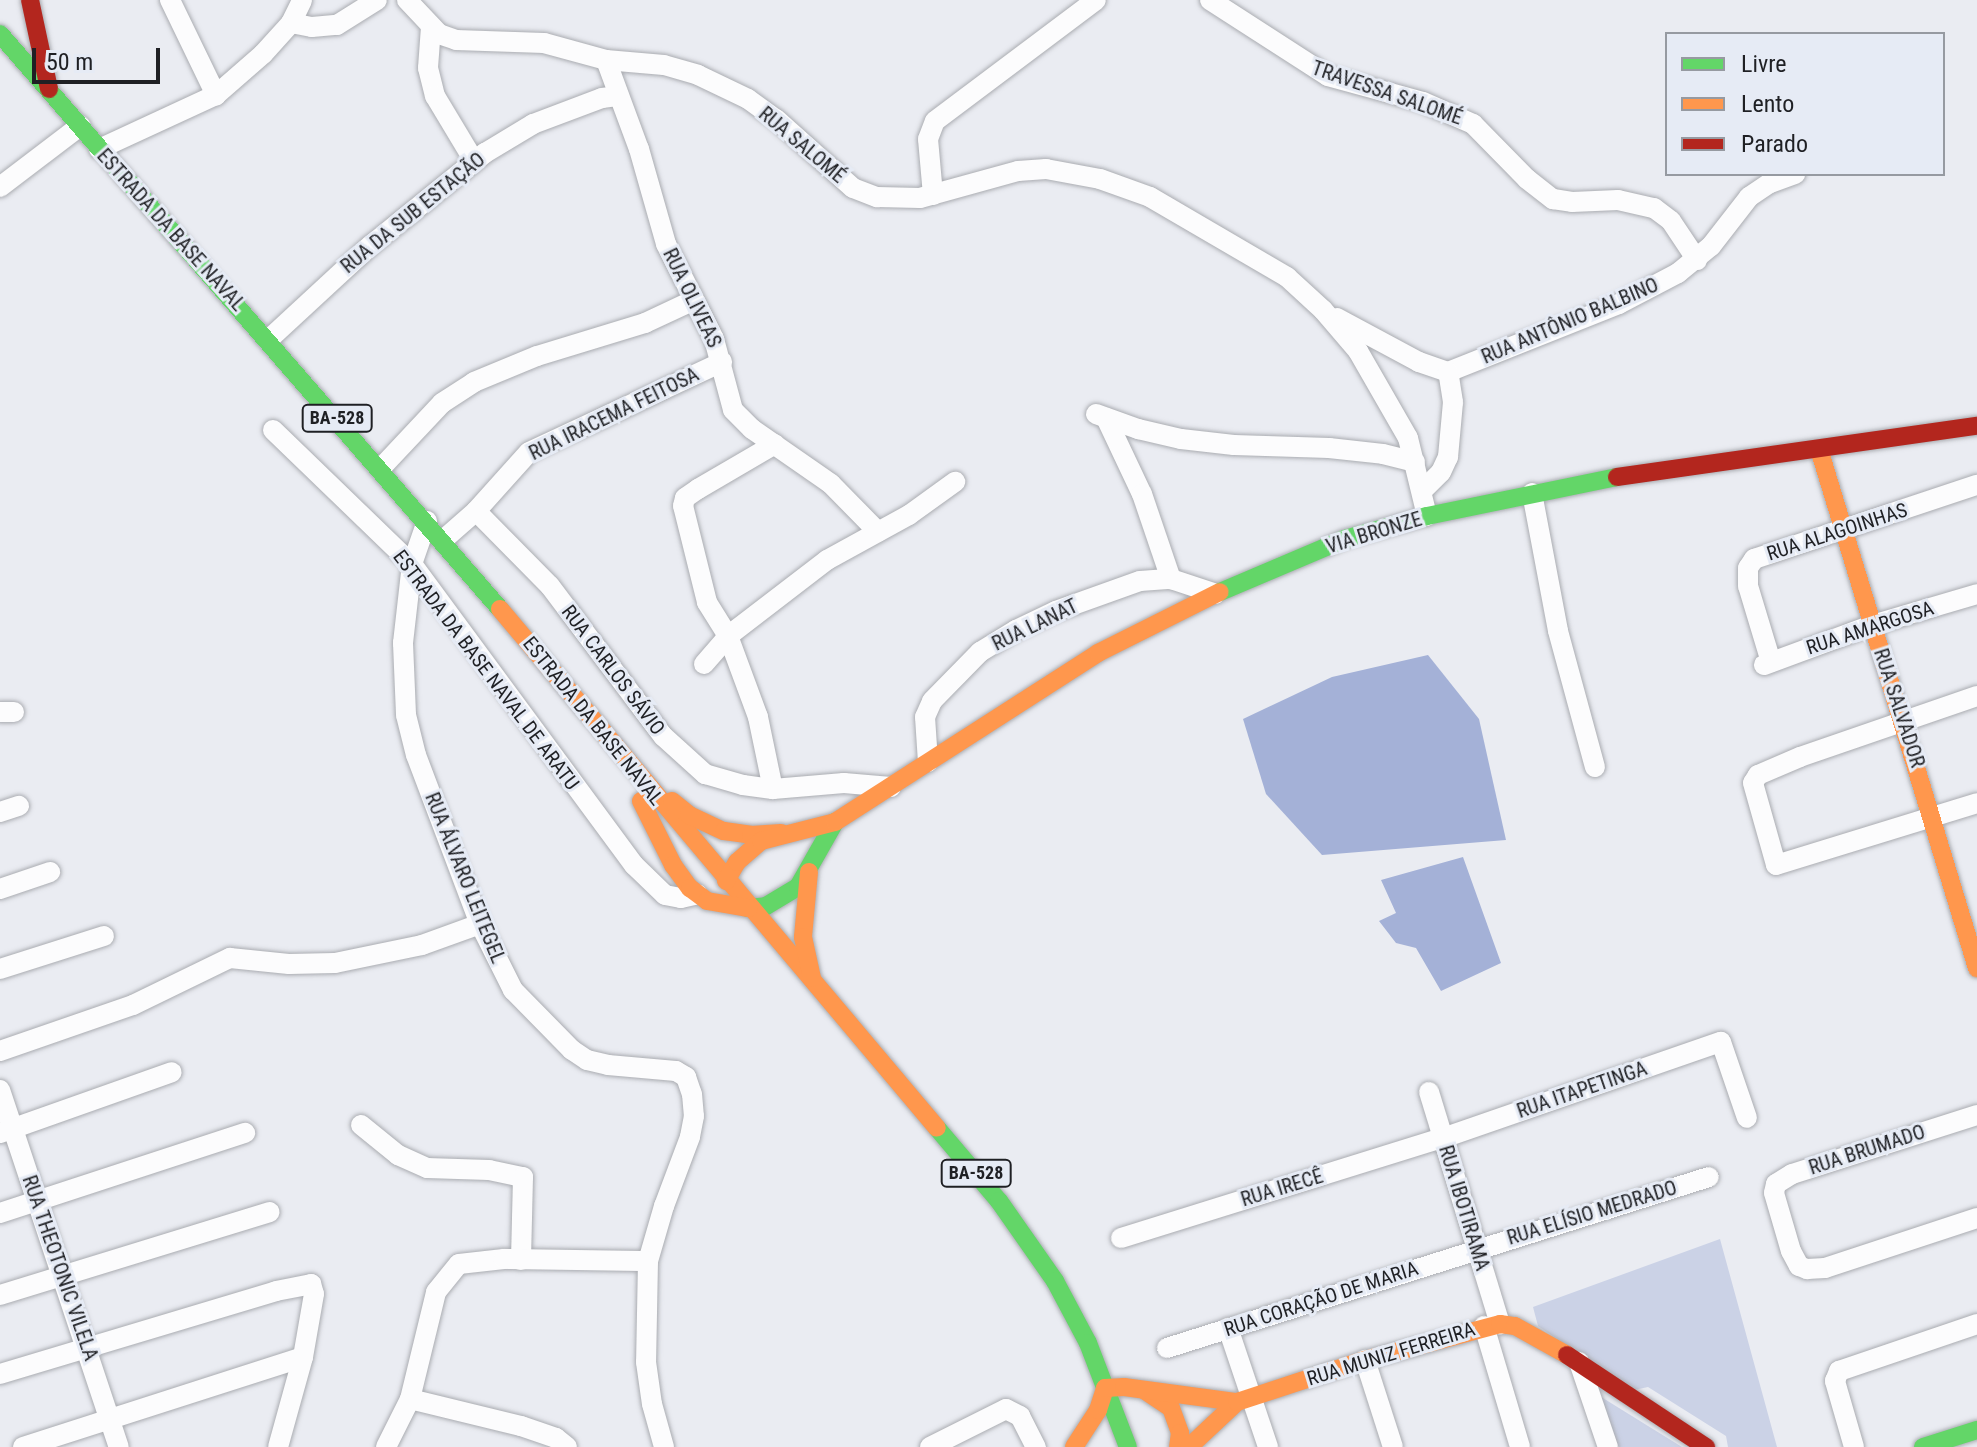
<!DOCTYPE html>
<meta charset="utf-8">
<style>
body{margin:0}
#map{position:relative;width:1977px;height:1447px;overflow:hidden;background:#eaecf2;font-family:"Roboto Condensed",sans-serif}
div>[style]{position:absolute}
[style*='--x']{left:calc(var(--x)*1px);top:calc(var(--y)*1px);width:calc(var(--w)*1px);rotate:calc(var(--a)*1deg)}
.green>*{inset:0;background:#cbd2e6}
.water>*{inset:0;background:#a4b1d7}
.roads{filter:drop-shadow(0 0 2px #aaacb1) drop-shadow(0 0 2px #aaacb1)}
.street>*{height:20px;margin:-10px;padding:0 10px;transform-origin:10px;border-radius:10px;background:#fcfcfd}
.fast>*{height:18px;margin:-9px;padding:0 9px;transform-origin:9px;border-radius:9px;background:#63d668}
.slow>*{height:18px;margin:-9px;padding:0 9px;transform-origin:9px;border-radius:9px;background:#ff974d}
.jam>*{height:18px;margin:-9px;padding:0 9px;transform-origin:9px;border-radius:9px;background:#b3261e}
span{translate:-50% -50%;white-space:nowrap;text-align:center;line-height:1.15;-webkit-text-stroke:6px #e6ebf5;paint-order:stroke}
.shield-label span{padding:2px 6px;background:#e6ebf5;border:2px solid;border-radius:6px;-webkit-text-stroke-width:0}
.shield-label{font-size:18px;color:#1f2024;font-weight:700}
.street-label{font-size:20px;color:#1f2024}
.legend{position:absolute;left:1665px;top:32px;width:280px;height:144px;box-sizing:border-box;background:#e6ebf5;border:2px solid #969aa1;margin:0;padding:10px 14px;list-style:none;font-size:24px;color:#1f2024}
.legend li{display:flex;align-items:center;gap:16px;height:40px}
.legend b{width:40px;border:2px solid #969aa1}
.scale{position:absolute;left:32px;top:48px;width:128px;height:36px;box-sizing:border-box;border:4px solid #1f2024;border-top:0;padding-left:10px;font-size:24px;line-height:28px;white-space:nowrap;color:#1f2024;-webkit-text-stroke:6px #e6ebf5;paint-order:stroke}
</style>
<div id="map">
<div class="green">
<i style="clip-path:polygon(1720px 1239px,1777px 1447px,1728px 1447px,1726px 1436px,1648px 1387px,1634px 1390px,1538px 1326px,1533px 1307px)"></i>
<i style="clip-path:polygon(1598px 1395px,1682px 1447px,1615px 1447px)"></i>
</div>
<div class="water">
<i style="clip-path:polygon(1428px 655px,1479px 719px,1506px 840px,1322px 855px,1266px 794px,1243px 719px,1332px 677px)"></i>
<i style="clip-path:polygon(1463px 857px,1501px 963px,1441px 991px,1416px 948px,1396px 943px,1379px 921px,1396px 913px,1381px 880px)"></i>
</div>
<div class="roads">
<div class="street">
<i style="--x:170;--y:0;--w:106;--a:64.2"></i>
<i style="--x:407;--y:0;--w:47;--a:46.7"></i>
<i style="--x:439;--y:34;--w:18;--a:19"></i>
<i style="--x:456;--y:40;--w:88;--a:2"></i>
<i style="--x:544;--y:43;--w:64;--a:15.3"></i>
<i style="--x:606;--y:60;--w:58;--a:4.9"></i>
<i style="--x:664;--y:65;--w:35;--a:16"></i>
<i style="--x:698;--y:75;--w:55;--a:25.6"></i>
<i style="--x:748;--y:99;--w:34;--a:36"></i>
<i style="--x:776;--y:119;--w:103;--a:41.9"></i>
<i style="--x:853;--y:188;--w:26;--a:21"></i>
<i style="--x:877;--y:197;--w:43;--a:1.3"></i>
<i style="--x:920;--y:198;--w:102;--a:-15.4"></i>
<i style="--x:1018;--y:171;--w:28;--a:-4"></i>
<i style="--x:1046;--y:169;--w:55;--a:10.5"></i>
<i style="--x:1100;--y:179;--w:53;--a:19.8"></i>
<i style="--x:1150;--y:197;--w:159;--a:30.3"></i>
<i style="--x:1287;--y:277;--w:49;--a:42.5"></i>
<i style="--x:1323;--y:310;--w:54;--a:49.5"></i>
<i style="--x:1358;--y:351;--w:100;--a:60.1"></i>
<i style="--x:1408;--y:438;--w:80;--a:76.3"></i>
<i style="--x:1210;--y:0;--w:140;--a:32.8"></i>
<i style="--x:1328;--y:76;--w:98;--a:15.3"></i>
<i style="--x:1423;--y:102;--w:55;--a:23.7"></i>
<i style="--x:1473;--y:124;--w:77;--a:45.5"></i>
<i style="--x:1527;--y:179;--w:33;--a:38"></i>
<i style="--x:1553;--y:199;--w:19;--a:9"></i>
<i style="--x:1572;--y:202;--w:46;--a:-2.5"></i>
<i style="--x:1618;--y:200;--w:37;--a:13"></i>
<i style="--x:1654;--y:208;--w:21;--a:37"></i>
<i style="--x:1671;--y:221;--w:47;--a:56.3"></i>
<i style="--x:291;--y:23;--w:21;--a:11"></i>
<i style="--x:312;--y:27;--w:25;--a:-5"></i>
<i style="--x:337;--y:25;--w:47;--a:-32"></i>
<i style="--x:431;--y:27;--w:41;--a:94.2"></i>
<i style="--x:428;--y:68;--w:29;--a:76"></i>
<i style="--x:435;--y:96;--w:76;--a:59"></i>
<i style="--x:606;--y:60;--w:95;--a:69.7"></i>
<i style="--x:639;--y:149;--w:99;--a:74.1"></i>
<i style="--x:666;--y:244;--w:106;--a:63.2"></i>
<i style="--x:714;--y:339;--w:73;--a:75"></i>
<i style="--x:733;--y:410;--w:27;--a:45"></i>
<i style="--x:752;--y:429;--w:96;--a:34.8"></i>
<i style="--x:831;--y:484;--w:67;--a:45.6"></i>
<i style="--x:99;--y:149;--w:129;--a:-24.8"></i>
<i style="--x:216;--y:95;--w:62;--a:-41.1"></i>
<i style="--x:263;--y:54;--w:42;--a:-47.9"></i>
<i style="--x:291;--y:23;--w:25;--a:-64"></i>
<i style="--x:0;--y:187;--w:101;--a:-37.3"></i>
<i style="--x:933;--y:195;--w:56;--a:-95.1"></i>
<i style="--x:928;--y:139;--w:19;--a:-69"></i>
<i style="--x:935;--y:121;--w:201;--a:-36.9"></i>
<i style="--x:1337;--y:318;--w:93;--a:28.2"></i>
<i style="--x:1419;--y:362;--w:31;--a:19"></i>
<i style="--x:268;--y:340;--w:139;--a:-42.7"></i>
<i style="--x:370;--y:246;--w:148;--a:-39"></i>
<i style="--x:485;--y:153;--w:56;--a:-31.1"></i>
<i style="--x:533;--y:124;--w:74;--a:-20.6"></i>
<i style="--x:602;--y:98;--w:17;--a:-7"></i>
<i style="--x:1448;--y:372;--w:184;--a:-21.7"></i>
<i style="--x:1619;--y:304;--w:67;--a:-27.7"></i>
<i style="--x:1678;--y:273;--w:43;--a:-39.3"></i>
<i style="--x:1711;--y:246;--w:62;--a:-52.2"></i>
<i style="--x:1749;--y:197;--w:25;--a:-34"></i>
<i style="--x:1770;--y:183;--w:27;--a:-20"></i>
<i style="--x:1096;--y:414;--w:45;--a:19.7"></i>
<i style="--x:1138;--y:429;--w:44;--a:13.1"></i>
<i style="--x:1181;--y:439;--w:53;--a:6.5"></i>
<i style="--x:1234;--y:445;--w:95;--a:1.8"></i>
<i style="--x:1329;--y:448;--w:54;--a:6.3"></i>
<i style="--x:1383;--y:454;--w:33;--a:14"></i>
<i style="--x:1106;--y:418;--w:84;--a:64.7"></i>
<i style="--x:1142;--y:494;--w:90;--a:71.2"></i>
<i style="--x:273;--y:430;--w:193;--a:44"></i>
<i style="--x:412;--y:564;--w:374;--a:53.6"></i>
<i style="--x:634;--y:865;--w:43;--a:44.1"></i>
<i style="--x:665;--y:895;--w:16;--a:11"></i>
<i style="--x:681;--y:898;--w:17;--a:-13"></i>
<i style="--x:381;--y:468;--w:89;--a:-46.8"></i>
<i style="--x:442;--y:403;--w:38;--a:-33"></i>
<i style="--x:474;--y:382;--w:68;--a:-22.4"></i>
<i style="--x:537;--y:356;--w:113;--a:-17"></i>
<i style="--x:645;--y:323;--w:54;--a:-25.1"></i>
<i style="--x:1423;--y:490;--w:25;--a:-45"></i>
<i style="--x:1441;--y:472;--w:17;--a:-65"></i>
<i style="--x:1448;--y:457;--w:55;--a:-84.8"></i>
<i style="--x:1453;--y:402;--w:30;--a:-99"></i>
<i style="--x:1532;--y:493;--w:140;--a:79.3"></i>
<i style="--x:1558;--y:631;--w:141;--a:74.8"></i>
<i style="--x:476;--y:511;--w:105;--a:45.4"></i>
<i style="--x:550;--y:586;--w:188;--a:53"></i>
<i style="--x:663;--y:736;--w:57;--a:42.1"></i>
<i style="--x:705;--y:774;--w:40;--a:16"></i>
<i style="--x:743;--y:785;--w:30;--a:8"></i>
<i style="--x:773;--y:789;--w:71;--a:-4.8"></i>
<i style="--x:844;--y:783;--w:47;--a:4.9"></i>
<i style="--x:427;--y:521;--w:46;--a:109.2"></i>
<i style="--x:412;--y:564;--w:80;--a:96.5"></i>
<i style="--x:403;--y:643;--w:72;--a:87.6"></i>
<i style="--x:406;--y:715;--w:41;--a:76"></i>
<i style="--x:416;--y:755;--w:181;--a:69.3"></i>
<i style="--x:480;--y:924;--w:74;--a:63.4"></i>
<i style="--x:513;--y:990;--w:84;--a:45.5"></i>
<i style="--x:572;--y:1050;--w:18;--a:34"></i>
<i style="--x:587;--y:1060;--w:22;--a:13"></i>
<i style="--x:608;--y:1065;--w:68;--a:5"></i>
<i style="--x:676;--y:1071;--w:12;--a:31"></i>
<i style="--x:686;--y:1077;--w:18;--a:71"></i>
<i style="--x:692;--y:1094;--w:22;--a:85"></i>
<i style="--x:694;--y:1116;--w:21;--a:101"></i>
<i style="--x:690;--y:1137;--w:74;--a:110.6"></i>
<i style="--x:664;--y:1206;--w:57;--a:106.2"></i>
<i style="--x:648;--y:1261;--w:101;--a:91.1"></i>
<i style="--x:646;--y:1362;--w:42;--a:81.9"></i>
<i style="--x:652;--y:1404;--w:45;--a:74.4"></i>
<i style="--x:443;--y:540;--w:44;--a:-41.3"></i>
<i style="--x:476;--y:511;--w:79;--a:-48.1"></i>
<i style="--x:529;--y:452;--w:213;--a:-25"></i>
<i style="--x:1771;--y:662;--w:79;--a:-106.8"></i>
<i style="--x:1748;--y:586;--w:18;--a:-90"></i>
<i style="--x:1748;--y:568;--w:11;--a:-56"></i>
<i style="--x:1754;--y:559;--w:235;--a:-18.4"></i>
<i style="--x:704;--y:664;--w:37;--a:-49"></i>
<i style="--x:728;--y:636;--w:125;--a:-37.5"></i>
<i style="--x:827;--y:560;--w:94;--a:-28.8"></i>
<i style="--x:909;--y:515;--w:57;--a:-35.7"></i>
<i style="--x:1764;--y:665;--w:115;--a:-20.3"></i>
<i style="--x:1872;--y:625;--w:109;--a:-16.4"></i>
<i style="--x:1977;--y:696;--w:187;--a:161"></i>
<i style="--x:1800;--y:757;--w:46;--a:156.8"></i>
<i style="--x:1758;--y:775;--w:9;--a:122"></i>
<i style="--x:1753;--y:783;--w:85;--a:74.3"></i>
<i style="--x:1776;--y:865;--w:210;--a:-17.1"></i>
<i style="--x:0;--y:712;--w:14;--a:0"></i>
<i style="--x:928;--y:762;--w:45;--a:-93.8"></i>
<i style="--x:925;--y:717;--w:17;--a:-66"></i>
<i style="--x:932;--y:701;--w:69;--a:-45.6"></i>
<i style="--x:980;--y:652;--w:42;--a:-31.4"></i>
<i style="--x:1016;--y:630;--w:44;--a:-25.4"></i>
<i style="--x:1056;--y:611;--w:89;--a:-19.7"></i>
<i style="--x:1140;--y:581;--w:31;--a:-4"></i>
<i style="--x:1171;--y:579;--w:47;--a:18.4"></i>
<i style="--x:773;--y:789;--w:74;--a:-101.8"></i>
<i style="--x:758;--y:717;--w:86;--a:-110.3"></i>
<i style="--x:728;--y:636;--w:40;--a:-122"></i>
<i style="--x:707;--y:602;--w:99;--a:-104"></i>
<i style="--x:683;--y:506;--w:8;--a:-76"></i>
<i style="--x:685;--y:498;--w:16;--a:-35"></i>
<i style="--x:698;--y:489;--w:89;--a:-30.3"></i>
<i style="--x:0;--y:812;--w:20;--a:-18"></i>
<i style="--x:0;--y:889;--w:53;--a:-18.8"></i>
<i style="--x:0;--y:969;--w:109;--a:-17.6"></i>
<i style="--x:0;--y:1051;--w:141;--a:-19.1"></i>
<i style="--x:133;--y:1005;--w:108;--a:-25.9"></i>
<i style="--x:230;--y:958;--w:59;--a:5.8"></i>
<i style="--x:289;--y:964;--w:46;--a:-1.2"></i>
<i style="--x:335;--y:963;--w:89;--a:-11.7"></i>
<i style="--x:422;--y:945;--w:62;--a:-19.9"></i>
<i style="--x:0;--y:1090;--w:376;--a:71.6"></i>
<i style="--x:1429;--y:1092;--w:243;--a:73"></i>
<i style="--x:1977;--y:1115;--w:194;--a:162.3"></i>
<i style="--x:1792;--y:1174;--w:19;--a:148"></i>
<i style="--x:1776;--y:1184;--w:9;--a:103"></i>
<i style="--x:1774;--y:1193;--w:60;--a:73.7"></i>
<i style="--x:1791;--y:1251;--w:17;--a:62"></i>
<i style="--x:1799;--y:1266;--w:9;--a:21"></i>
<i style="--x:1807;--y:1269;--w:18;--a:-3"></i>
<i style="--x:1825;--y:1268;--w:160;--a:-18.2"></i>
<i style="--x:361;--y:1125;--w:48;--a:39"></i>
<i style="--x:398;--y:1155;--w:32;--a:24"></i>
<i style="--x:427;--y:1168;--w:62;--a:1.8"></i>
<i style="--x:489;--y:1170;--w:35;--a:12"></i>
<i style="--x:523;--y:1177;--w:83;--a:91.4"></i>
<i style="--x:0;--y:1133;--w:182;--a:-19.5"></i>
<i style="--x:0;--y:1213;--w:258;--a:-18.1"></i>
<i style="--x:1121;--y:1238;--w:337;--a:-17.3"></i>
<i style="--x:1443;--y:1138;--w:294;--a:-19.1"></i>
<i style="--x:1721;--y:1042;--w:80;--a:71.1"></i>
<i style="--x:0;--y:1295;--w:282;--a:-17.1"></i>
<i style="--x:1484;--y:1326;--w:126;--a:73.4"></i>
<i style="--x:1228;--y:1328;--w:126;--a:71.4"></i>
<i style="--x:1167;--y:1348;--w:568;--a:-17.51"></i>
<i style="--x:1365;--y:1360;--w:91;--a:72.2"></i>
<i style="--x:1579;--y:1362;--w:90;--a:71.2"></i>
<i style="--x:0;--y:1374;--w:288;--a:-16.7"></i>
<i style="--x:276;--y:1291;--w:36;--a:-11"></i>
<i style="--x:311;--y:1284;--w:10;--a:73"></i>
<i style="--x:314;--y:1294;--w:64;--a:99.9"></i>
<i style="--x:303;--y:1357;--w:93;--a:105.5"></i>
<i style="--x:410;--y:1399;--w:114;--a:13.7"></i>
<i style="--x:521;--y:1426;--w:37;--a:19"></i>
<i style="--x:556;--y:1438;--w:14;--a:39"></i>
<i style="--x:23;--y:1447;--w:294;--a:-17.8"></i>
<i style="--x:386;--y:1447;--w:54;--a:-63.4"></i>
<i style="--x:410;--y:1399;--w:110;--a:-76.3"></i>
<i style="--x:436;--y:1292;--w:36;--a:-51"></i>
<i style="--x:459;--y:1264;--w:45;--a:-6.3"></i>
<i style="--x:504;--y:1259;--w:144;--a:0.8"></i>
<i style="--x:930;--y:1447;--w:85;--a:-26.6"></i>
<i style="--x:1006;--y:1409;--w:16;--a:27"></i>
<i style="--x:1020;--y:1416;--w:35;--a:63"></i>
<i style="--x:1854;--y:1447;--w:69;--a:-106.1"></i>
<i style="--x:1835;--y:1381;--w:11;--a:-68"></i>
<i style="--x:1839;--y:1371;--w:146;--a:-18.8"></i>
</div>
<div class="fast">
<i style="--x:0;--y:34;--w:762;--a:48.99"></i>
<i style="--x:1220;--y:592;--w:136;--a:-23"></i>
<i style="--x:1345;--y:539;--w:85;--a:-15.7"></i>
<i style="--x:1427;--y:516;--w:194;--a:-11.6"></i>
<i style="--x:748;--y:908;--w:18;--a:-6"></i>
<i style="--x:766;--y:906;--w:37;--a:-31"></i>
<i style="--x:798;--y:887;--w:75;--a:-60.4"></i>
<i style="--x:937;--y:1128;--w:96;--a:49.7"></i>
<i style="--x:999;--y:1201;--w:98;--a:55"></i>
<i style="--x:1055;--y:1281;--w:70;--a:62"></i>
<i style="--x:1088;--y:1343;--w:111;--a:69"></i>
<i style="--x:1923;--y:1447;--w:57;--a:-17.5"></i>
</div>
<div class="slow">
<i style="--x:1819;--y:449;--w:543;--a:73.07"></i>
<i style="--x:500;--y:609;--w:678;--a:49.9"></i>
<i style="--x:641;--y:801;--w:72;--a:63.4"></i>
<i style="--x:673;--y:865;--w:29;--a:54"></i>
<i style="--x:690;--y:888;--w:21;--a:37"></i>
<i style="--x:707;--y:901;--w:42;--a:9.7"></i>
<i style="--x:672;--y:801;--w:22;--a:39"></i>
<i style="--x:689;--y:815;--w:38;--a:25"></i>
<i style="--x:724;--y:831;--w:27;--a:8"></i>
<i style="--x:751;--y:835;--w:30;--a:-4"></i>
<i style="--x:809;--y:872;--w:65;--a:95.3"></i>
<i style="--x:803;--y:937;--w:42;--a:77.6"></i>
<i style="--x:726;--y:881;--w:22;--a:-60"></i>
<i style="--x:737;--y:862;--w:32;--a:-41"></i>
<i style="--x:761;--y:841;--w:76;--a:-14.4"></i>
<i style="--x:835;--y:822;--w:313;--a:-32.7"></i>
<i style="--x:1098;--y:653;--w:136;--a:-26.6"></i>
<i style="--x:1144;--y:1390;--w:32;--a:34"></i>
<i style="--x:1171;--y:1408;--w:27;--a:70"></i>
<i style="--x:1180;--y:1433;--w:14;--a:98"></i>
<i style="--x:1074;--y:1447;--w:44;--a:-57"></i>
<i style="--x:1098;--y:1410;--w:23;--a:-72"></i>
<i style="--x:1105;--y:1388;--w:19;--a:-3"></i>
<i style="--x:1124;--y:1387;--w:114;--a:7.6"></i>
<i style="--x:1189;--y:1447;--w:66;--a:-43.2"></i>
<i style="--x:1237;--y:1402;--w:135;--a:-18.2"></i>
<i style="--x:1365;--y:1360;--w:140;--a:-14.9"></i>
<i style="--x:1500;--y:1324;--w:15;--a:8"></i>
<i style="--x:1515;--y:1326;--w:60;--a:29.1"></i>
</div>
<div class="jam">
<i style="--x:30;--y:0;--w:91;--a:77.9"></i>
<i style="--x:1617;--y:477;--w:364;--a:-8.1"></i>
<i style="--x:1567;--y:1355;--w:167;--a:33.5"></i>
</div>
</div>
<div class="shield-label">
<span style="left:337px;top:418px">BA-528</span>
<span style="left:976px;top:1173px">BA-528</span>
</div>
<div class="street-label">
<span style="left:1387px;top:93px;rotate:19deg">TRAVESSA SALOMÉ</span>
<span style="left:802px;top:145px;rotate:40deg">RUA SALOMÉ</span>
<span style="left:413px;top:213px;rotate:-39deg">RUA DA SUB ESTAÇÃO</span>
<span style="left:171px;top:230px;rotate:48deg">ESTRADA DA BASE NAVAL</span>
<span style="left:692px;top:298px;rotate:64deg">RUA OLIVEAS</span>
<span style="left:1570px;top:321px;rotate:-23deg">RUA ANTÔNIO BALBINO</span>
<span style="left:614px;top:414px;rotate:-26deg">RUA IRACEMA FEITOSA</span>
<span style="left:1837px;top:532px;rotate:-18deg">RUA ALAGOINHAS</span>
<span style="left:1374px;top:533px;rotate:-17deg">VIA BRONZE</span>
<span style="left:1035px;top:625px;rotate:-26deg">RUA LANAT</span>
<span style="left:1870px;top:628px;rotate:-18deg">RUA AMARGOSA</span>
<span style="left:486px;top:670px;rotate:53deg">ESTRADA DA BASE NAVAL DE ARATU</span>
<span style="left:613px;top:670px;rotate:53deg">RUA CARLOS SÁVIO</span>
<span style="left:1899px;top:708px;rotate:72deg">RUA SALVADOR</span>
<span style="left:593px;top:721px;rotate:51deg">ESTRADA DA BASE NAVAL</span>
<span style="left:465px;top:878px;rotate:68deg">RUA ÁLVARO LEITEGEL</span>
<span style="left:1582px;top:1090px;rotate:-19deg">RUA ITAPETINGA</span>
<span style="left:1867px;top:1150px;rotate:-18deg">RUA BRUMADO</span>
<span style="left:1282px;top:1188px;rotate:-17deg">RUA IRECÊ</span>
<span style="left:1464px;top:1208px;rotate:73deg">RUA IBOTIRAMA</span>
<span style="left:1592px;top:1213px;rotate:-17deg">RUA ELÍSIO MEDRADO</span>
<span style="left:60px;top:1268px;rotate:71deg">RUA THEOTONIC VILELA</span>
<span style="left:1321px;top:1299px;rotate:-18deg">RUA CORAÇÃO DE MARIA</span>
<span style="left:1391px;top:1354px;rotate:-17deg">RUA MUNIZ FERREIRA</span>
</div>
<ul class="legend">
<li><b style="height:10px;background:#63d668"></b>Livre</li>
<li><b style="height:10px;background:#ff974d"></b>Lento</li>
<li><b style="height:10px;background:#b3261e"></b>Parado</li>
</ul>
<div class="scale">50 m</div>
</div>
